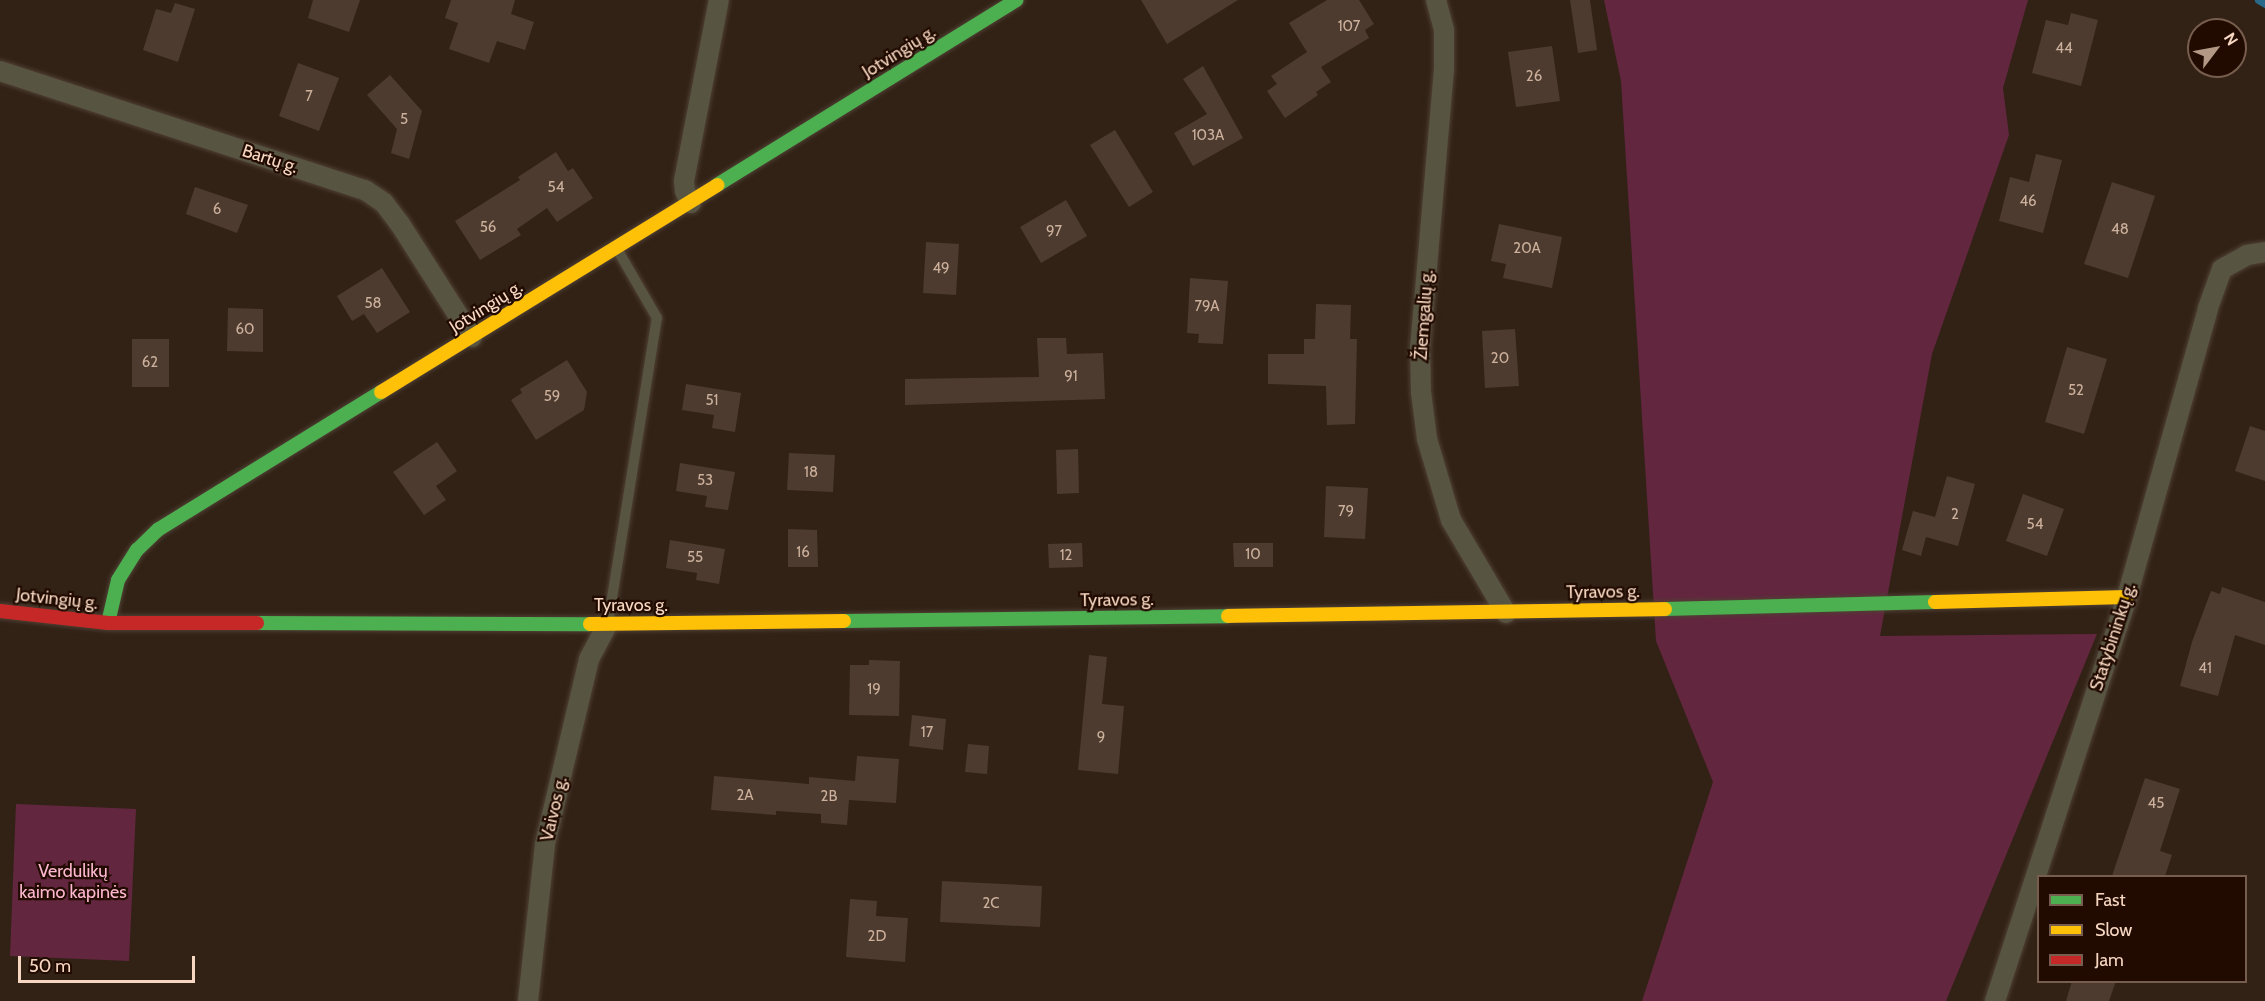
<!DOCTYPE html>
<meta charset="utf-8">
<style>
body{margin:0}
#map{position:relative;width:2265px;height:1001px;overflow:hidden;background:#322216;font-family:Cabin,sans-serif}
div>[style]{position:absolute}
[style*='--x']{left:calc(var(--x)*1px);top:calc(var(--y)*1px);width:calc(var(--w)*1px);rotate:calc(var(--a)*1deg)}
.green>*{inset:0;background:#63263f}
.stream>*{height:7px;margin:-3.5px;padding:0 3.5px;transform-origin:3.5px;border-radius:3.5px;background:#29698a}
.building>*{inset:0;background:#4c3b2e}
.roads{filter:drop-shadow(0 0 2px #4f4034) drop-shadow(0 0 2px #4f4034)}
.lane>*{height:10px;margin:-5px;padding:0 5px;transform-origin:5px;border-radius:5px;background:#585442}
.street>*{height:20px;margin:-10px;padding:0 10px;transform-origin:10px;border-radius:10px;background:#585442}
.fast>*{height:14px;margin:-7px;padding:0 7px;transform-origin:7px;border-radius:7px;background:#4caf50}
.slow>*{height:14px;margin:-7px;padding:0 7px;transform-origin:7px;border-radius:7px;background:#ffc107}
.jam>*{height:14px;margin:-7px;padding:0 7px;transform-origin:7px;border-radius:7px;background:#c62828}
span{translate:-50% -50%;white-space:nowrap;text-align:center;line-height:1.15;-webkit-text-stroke:4.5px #210b00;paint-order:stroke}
.number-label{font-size:15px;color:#ccb09c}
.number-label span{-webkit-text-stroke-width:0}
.street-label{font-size:18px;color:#f7d7c1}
.park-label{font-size:18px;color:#fdb7d0}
.legend{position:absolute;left:2037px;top:875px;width:210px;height:108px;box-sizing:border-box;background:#210b00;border:2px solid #775d4d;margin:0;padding:8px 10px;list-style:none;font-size:18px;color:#f7d7c1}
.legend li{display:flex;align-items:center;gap:12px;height:30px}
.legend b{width:30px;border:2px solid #775d4d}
.north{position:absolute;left:2187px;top:18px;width:60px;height:60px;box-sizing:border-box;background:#210b00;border:2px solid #775d4d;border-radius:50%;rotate:58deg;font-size:16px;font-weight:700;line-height:24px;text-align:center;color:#f7d7c1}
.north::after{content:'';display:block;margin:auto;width:21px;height:27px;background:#b29885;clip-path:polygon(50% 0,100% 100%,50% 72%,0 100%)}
.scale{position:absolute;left:18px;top:956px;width:177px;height:27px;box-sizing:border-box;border:3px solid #f7d7c1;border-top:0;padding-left:8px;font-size:18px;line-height:21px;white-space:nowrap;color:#f7d7c1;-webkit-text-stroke:4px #210b00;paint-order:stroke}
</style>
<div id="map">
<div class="green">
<i style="clip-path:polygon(1604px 0,2028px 0,2003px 88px,2009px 135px,1932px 354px,1880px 636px,2097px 634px,1946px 1001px,1642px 1001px,1713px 782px,1656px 641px,1621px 81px)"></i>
<i style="clip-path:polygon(16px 804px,136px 809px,129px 961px,10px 956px)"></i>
</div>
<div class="stream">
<i style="--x:2258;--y:0;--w:8;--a:30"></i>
</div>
<div class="building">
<i style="clip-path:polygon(313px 0,360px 0,349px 32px,308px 18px)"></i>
<i style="clip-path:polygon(451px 0,515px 0,511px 14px,534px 22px,525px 50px,497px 41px,489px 63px,449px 49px,458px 23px,445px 18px)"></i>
<i style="clip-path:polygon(1141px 0,1238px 0,1167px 44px)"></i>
<i style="clip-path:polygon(1327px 0,1359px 0,1374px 24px,1365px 30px,1369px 38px,1321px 67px,1331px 82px,1316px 92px,1318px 95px,1285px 118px,1267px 91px,1277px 84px,1271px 76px,1307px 52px,1289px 23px)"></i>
<i style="clip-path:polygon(1570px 0,1590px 0,1597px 50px,1578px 53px)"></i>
<i style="clip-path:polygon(175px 3px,195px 9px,178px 62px,143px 50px,156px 9px,171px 13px)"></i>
<i style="clip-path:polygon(2071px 13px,2098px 20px,2081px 86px,2032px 73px,2046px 20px,2068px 25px)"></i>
<i style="clip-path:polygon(1552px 46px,1560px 101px,1516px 107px,1508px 52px)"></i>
<i style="clip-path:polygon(298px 63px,339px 78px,319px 131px,279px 116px)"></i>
<i style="clip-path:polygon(1203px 66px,1243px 138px,1193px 166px,1174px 133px,1207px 114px,1183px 79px)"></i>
<i style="clip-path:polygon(390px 75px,422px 111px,409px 159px,391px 153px,397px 129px,367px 95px)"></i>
<i style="clip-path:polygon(1115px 130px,1153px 192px,1129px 207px,1090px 145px)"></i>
<i style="clip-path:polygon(556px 152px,568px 171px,573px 168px,593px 198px,557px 222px,547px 208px,517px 229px,521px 235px,480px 260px,455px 221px,520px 180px,518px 177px)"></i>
<i style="clip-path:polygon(2036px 154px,2062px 160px,2043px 233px,1999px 221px,2010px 177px,2029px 182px)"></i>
<i style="clip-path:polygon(2112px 182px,2155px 196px,2128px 278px,2084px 264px)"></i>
<i style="clip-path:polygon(195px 187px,248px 205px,237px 233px,186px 214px)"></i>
<i style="clip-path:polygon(1066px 200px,1087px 236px,1041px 263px,1020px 227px)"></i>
<i style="clip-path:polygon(1499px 224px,1562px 237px,1552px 288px,1503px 278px,1506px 264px,1491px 261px)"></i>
<i style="clip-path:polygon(926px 242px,959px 244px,956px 295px,923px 293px)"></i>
<i style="clip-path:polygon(382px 268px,410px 312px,377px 333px,364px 314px,352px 321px,337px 296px)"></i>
<i style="clip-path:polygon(1190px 278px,1228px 281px,1223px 344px,1198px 343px,1199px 334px,1187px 333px)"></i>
<i style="clip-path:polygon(1316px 304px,1351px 305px,1350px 339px,1357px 339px,1355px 424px,1327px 425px,1326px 386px,1268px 384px,1268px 354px,1304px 354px,1304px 339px,1315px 339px)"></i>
<i style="clip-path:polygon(228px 308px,263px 309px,263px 352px,227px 351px)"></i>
<i style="clip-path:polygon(1515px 329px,1519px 386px,1485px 388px,1482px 331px)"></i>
<i style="clip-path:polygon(1037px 338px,1066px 338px,1067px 354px,1103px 353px,1105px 399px,905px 405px,905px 379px,1039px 377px)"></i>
<i style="clip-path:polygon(132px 339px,169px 339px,169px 387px,132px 387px)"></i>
<i style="clip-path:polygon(2067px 347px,2107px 359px,2084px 434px,2045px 422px)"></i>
<i style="clip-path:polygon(567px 360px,587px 392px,584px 410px,536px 440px,511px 400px,522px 393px,520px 389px)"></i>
<i style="clip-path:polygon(686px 384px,741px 393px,735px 432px,712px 428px,714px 415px,682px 410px)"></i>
<i style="clip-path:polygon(2250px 426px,2265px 431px,2265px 481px,2235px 471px)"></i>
<i style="clip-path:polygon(437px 442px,457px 471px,436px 486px,446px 500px,424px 515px,393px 472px)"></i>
<i style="clip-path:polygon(1078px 449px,1079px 493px,1057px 494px,1056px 450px)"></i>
<i style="clip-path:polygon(789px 453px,835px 455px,833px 492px,787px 490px)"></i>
<i style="clip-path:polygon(680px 463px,735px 472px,728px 510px,705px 507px,707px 496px,676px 491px)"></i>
<i style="clip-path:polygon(1947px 476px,1975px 484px,1958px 546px,1926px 537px,1921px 556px,1902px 550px,1913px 511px,1935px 517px)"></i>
<i style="clip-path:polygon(1326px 486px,1368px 488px,1365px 539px,1324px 537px)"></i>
<i style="clip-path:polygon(2023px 494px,2064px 509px,2047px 556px,2006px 541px)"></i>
<i style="clip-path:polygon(788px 529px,817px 530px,818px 567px,788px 567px)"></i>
<i style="clip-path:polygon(670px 540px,725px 549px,719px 584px,696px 580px,697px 573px,666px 568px)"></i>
<i style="clip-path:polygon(1082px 543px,1083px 567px,1049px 568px,1048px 544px)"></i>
<i style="clip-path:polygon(1233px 543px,1273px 543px,1273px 567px,1234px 567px)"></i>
<i style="clip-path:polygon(2222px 587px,2265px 602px,2265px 645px,2235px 635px,2218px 696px,2180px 686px,2192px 642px,2211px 591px,2220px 594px)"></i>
<i style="clip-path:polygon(1089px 655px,1107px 657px,1102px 704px,1124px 706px,1118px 774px,1078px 770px)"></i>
<i style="clip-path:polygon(869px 660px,900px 661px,899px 716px,849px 715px,850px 665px,869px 665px)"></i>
<i style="clip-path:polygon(912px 715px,946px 719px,943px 750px,909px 746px)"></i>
<i style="clip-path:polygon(968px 744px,989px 746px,987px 774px,965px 772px)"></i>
<i style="clip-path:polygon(857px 756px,899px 759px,896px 803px,849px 800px,847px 825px,821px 823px,821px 814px,776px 811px,776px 815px,711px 810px,714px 776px,809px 784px,809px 777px,855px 781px)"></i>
<i style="clip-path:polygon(2145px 778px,2180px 789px,2160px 851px,2172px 855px,2165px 876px,2112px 876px)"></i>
<i style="clip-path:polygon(942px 881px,1042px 886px,1040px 927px,940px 922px)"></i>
<i style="clip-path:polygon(850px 899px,877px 901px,876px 916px,908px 918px,905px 962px,846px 957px)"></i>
<i style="clip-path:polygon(2072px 981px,2116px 981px,2109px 1001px,2066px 1001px)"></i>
</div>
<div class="roads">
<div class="lane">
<i style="--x:608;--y:623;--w:309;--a:-80.9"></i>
<i style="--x:657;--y:318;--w:80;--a:-120.1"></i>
</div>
<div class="street">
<i style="--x:1436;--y:0;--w:31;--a:75"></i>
<i style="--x:1444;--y:30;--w:39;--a:90"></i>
<i style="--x:1444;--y:69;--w:279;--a:94.9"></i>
<i style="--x:1420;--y:347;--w:45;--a:88.7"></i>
<i style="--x:1421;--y:392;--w:47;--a:82.7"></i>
<i style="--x:1427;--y:439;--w:84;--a:73.5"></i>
<i style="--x:1451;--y:520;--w:108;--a:59.4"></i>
<i style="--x:0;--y:71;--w:384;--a:18.1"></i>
<i style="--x:365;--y:190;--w:23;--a:34"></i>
<i style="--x:384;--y:203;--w:26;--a:53"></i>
<i style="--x:400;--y:224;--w:134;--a:57.5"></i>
<i style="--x:691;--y:203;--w:13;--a:-117"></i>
<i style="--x:685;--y:191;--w:10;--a:-96"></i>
<i style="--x:684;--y:181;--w:184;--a:-79.1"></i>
<i style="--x:528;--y:1001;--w:158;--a:-83.8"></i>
<i style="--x:545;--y:844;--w:190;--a:-76.6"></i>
<i style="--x:589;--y:659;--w:40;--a:-62"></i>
<i style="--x:1995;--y:1001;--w:425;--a:-71.9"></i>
<i style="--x:2127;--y:597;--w:300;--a:-74.3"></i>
<i style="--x:2208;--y:308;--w:41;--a:-70.3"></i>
<i style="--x:2222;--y:269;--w:29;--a:-29"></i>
<i style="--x:2247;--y:255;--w:18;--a:-9"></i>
</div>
<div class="fast">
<i style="--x:717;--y:185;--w:352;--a:-31.7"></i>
<i style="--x:1665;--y:609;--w:270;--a:-1.5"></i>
<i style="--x:844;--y:621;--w:384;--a:-0.7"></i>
<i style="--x:108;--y:623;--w:44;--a:-76.9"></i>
<i style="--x:118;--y:580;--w:36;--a:-58"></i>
<i style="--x:137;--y:550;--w:30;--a:-44"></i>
<i style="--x:159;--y:529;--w:261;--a:-31.7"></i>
<i style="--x:257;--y:623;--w:333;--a:0.2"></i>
</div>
<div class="slow">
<i style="--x:381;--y:392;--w:395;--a:-31.6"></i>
<i style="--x:1935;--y:602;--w:192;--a:-1.5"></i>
<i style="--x:1228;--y:616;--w:437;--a:-0.9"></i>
<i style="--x:590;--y:624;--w:254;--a:-0.7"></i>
</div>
<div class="jam">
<i style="--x:0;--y:611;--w:109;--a:6.3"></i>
<i style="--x:108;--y:623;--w:149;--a:0"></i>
</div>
</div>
<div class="number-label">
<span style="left:1349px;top:27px">107</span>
<span style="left:2064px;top:49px">44</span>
<span style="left:1534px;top:77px">26</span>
<span style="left:309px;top:97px">7</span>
<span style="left:404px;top:120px">5</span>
<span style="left:1208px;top:136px">103A</span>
<span style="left:556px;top:188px">54</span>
<span style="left:2028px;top:202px">46</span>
<span style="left:217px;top:210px">6</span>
<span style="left:488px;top:228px">56</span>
<span style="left:2120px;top:230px">48</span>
<span style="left:1054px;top:232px">97</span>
<span style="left:1527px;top:249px">20A</span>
<span style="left:941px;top:269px">49</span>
<span style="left:373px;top:304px">58</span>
<span style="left:1207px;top:307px">79A</span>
<span style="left:245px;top:330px">60</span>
<span style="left:1500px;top:359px">20</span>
<span style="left:150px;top:363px">62</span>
<span style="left:1071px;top:377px">91</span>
<span style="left:2076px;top:391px">52</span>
<span style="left:552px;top:397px">59</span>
<span style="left:712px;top:401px">51</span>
<span style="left:811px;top:473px">18</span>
<span style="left:705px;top:481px">53</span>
<span style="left:1346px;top:512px">79</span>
<span style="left:1955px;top:515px">2</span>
<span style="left:2035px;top:525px">54</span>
<span style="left:803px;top:553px">16</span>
<span style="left:1253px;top:555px">10</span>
<span style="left:1066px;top:556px">12</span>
<span style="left:695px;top:558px">55</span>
<span style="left:2205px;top:669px">41</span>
<span style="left:874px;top:690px">19</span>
<span style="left:927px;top:733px">17</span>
<span style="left:1101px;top:738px">9</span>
<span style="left:745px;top:796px">2A</span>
<span style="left:829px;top:797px">2B</span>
<span style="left:2156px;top:804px">45</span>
<span style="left:991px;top:904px">2C</span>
<span style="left:877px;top:937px">2D</span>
</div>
<div class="street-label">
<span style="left:899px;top:52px;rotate:-32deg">Jotvingių g.</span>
<span style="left:270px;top:159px;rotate:18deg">Bartų g.</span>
<span style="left:486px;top:307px;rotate:-32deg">Jotvingių g.</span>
<span style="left:1424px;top:315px;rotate:-86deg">Žiemgalių g.</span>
<span style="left:1603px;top:592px;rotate:-1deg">Tyravos g.</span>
<span style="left:57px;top:599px;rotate:6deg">Jotvingių g.</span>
<span style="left:1117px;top:600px;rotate:-1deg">Tyravos g.</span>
<span style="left:631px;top:605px">Tyravos g.</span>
<span style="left:2113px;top:637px;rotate:-72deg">Statybininkų g.</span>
<span style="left:554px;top:809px;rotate:-77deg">Vaivos g.</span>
</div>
<div class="park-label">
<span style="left:73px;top:882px">Verdulikų<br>kaimo kapinės</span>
</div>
<ul class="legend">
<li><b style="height:8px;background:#4caf50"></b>Fast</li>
<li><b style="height:8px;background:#ffc107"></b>Slow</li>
<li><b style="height:8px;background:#c62828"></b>Jam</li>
</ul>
<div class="north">N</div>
<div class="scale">50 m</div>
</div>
